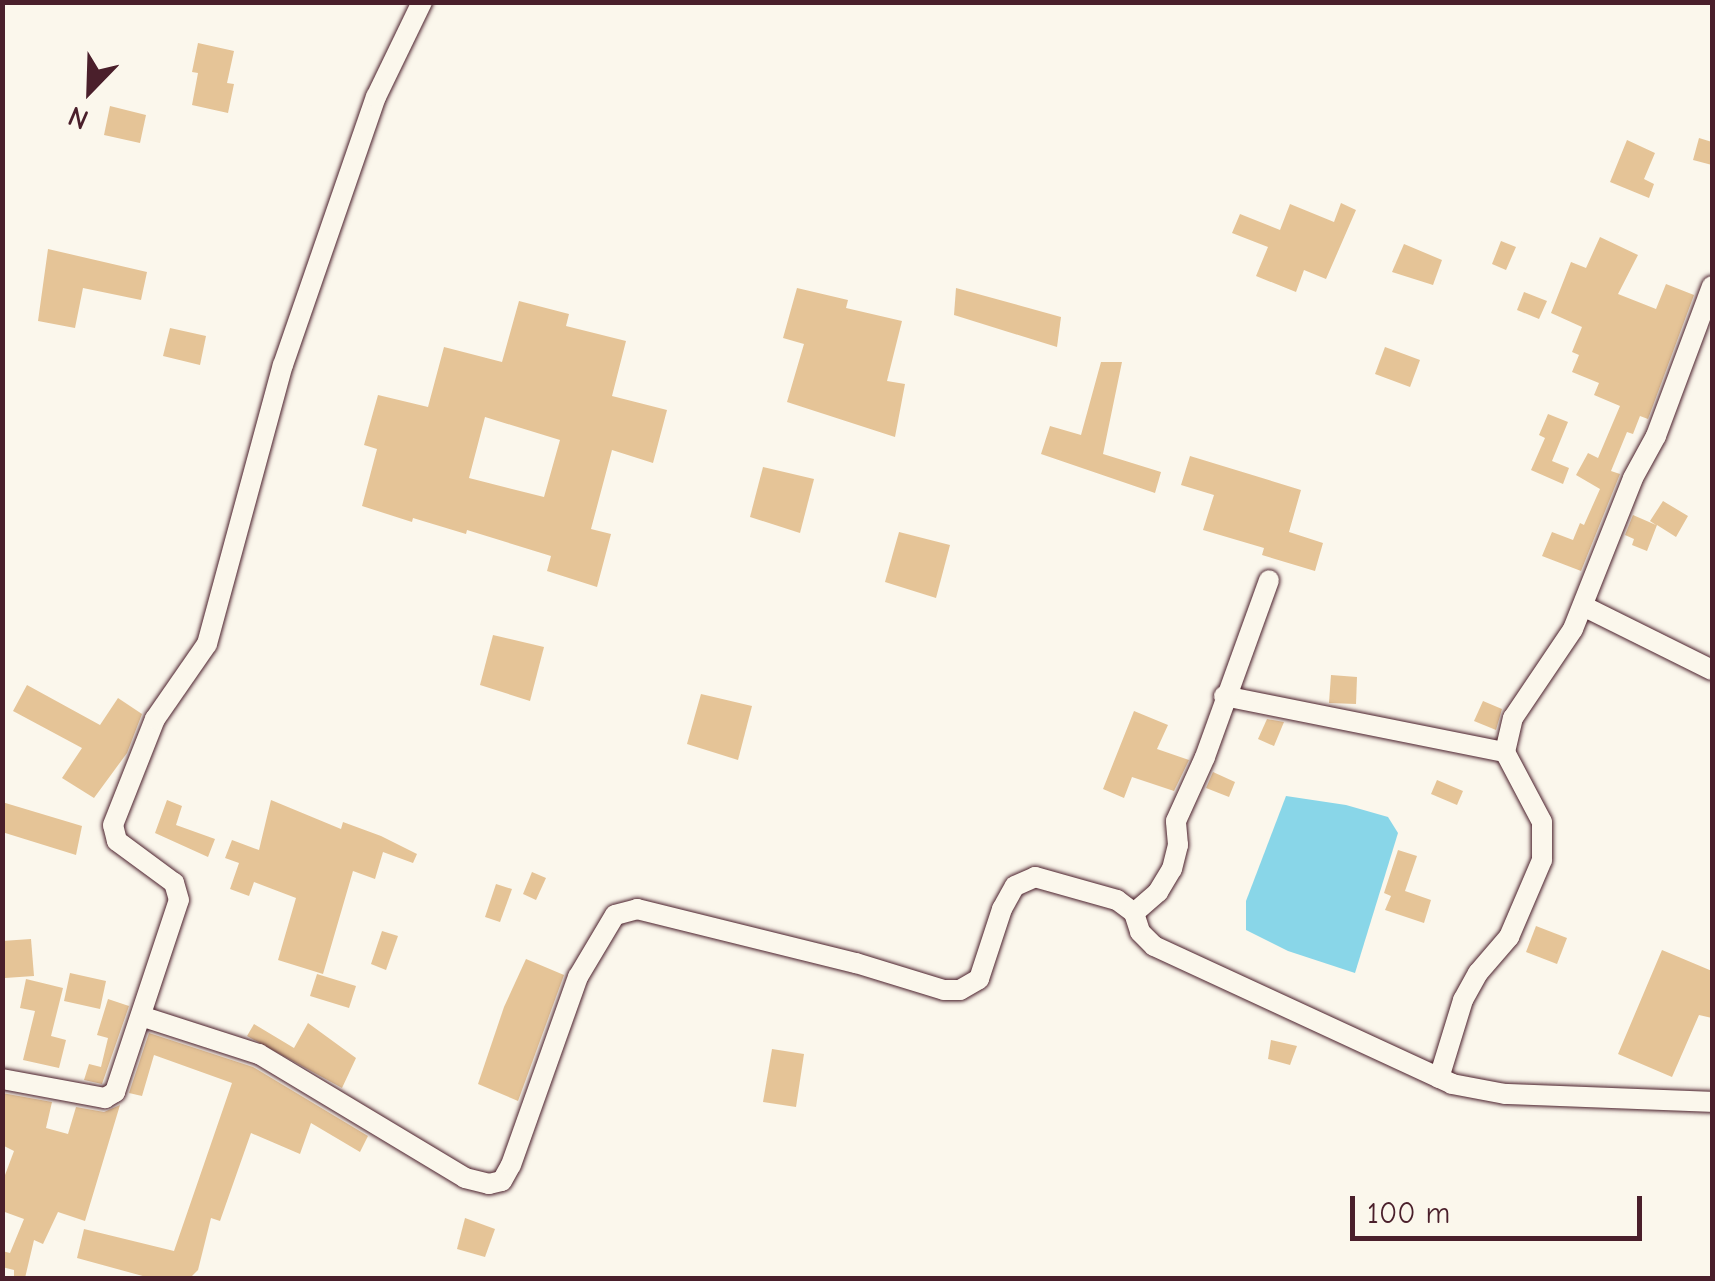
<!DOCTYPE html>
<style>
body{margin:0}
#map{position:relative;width:1715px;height:1281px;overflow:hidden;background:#fbf7ec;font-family:"Comic Neue",sans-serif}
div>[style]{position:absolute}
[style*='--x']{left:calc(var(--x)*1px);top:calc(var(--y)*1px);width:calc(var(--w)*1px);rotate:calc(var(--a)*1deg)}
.water>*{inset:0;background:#89d6e8}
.building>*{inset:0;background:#e5c497}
.roads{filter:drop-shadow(0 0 2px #4a1f2b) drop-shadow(0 0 2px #4a1f2b)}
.minor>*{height:20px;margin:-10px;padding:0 10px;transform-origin:10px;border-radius:10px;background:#fbf7ec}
span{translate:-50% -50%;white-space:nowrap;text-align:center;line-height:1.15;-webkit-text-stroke:8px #fbf7ec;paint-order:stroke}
.frame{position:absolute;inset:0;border:5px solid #4a1f2b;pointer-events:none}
.north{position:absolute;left:40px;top:40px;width:100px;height:100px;-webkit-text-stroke:8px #fbf7ec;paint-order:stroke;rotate:203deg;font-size:28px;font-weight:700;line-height:40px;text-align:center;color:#4a1f2b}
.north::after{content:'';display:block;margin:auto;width:35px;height:45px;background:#4a1f2b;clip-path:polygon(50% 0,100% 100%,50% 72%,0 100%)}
.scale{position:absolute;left:1350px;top:1196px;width:292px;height:45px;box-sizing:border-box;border:5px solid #4a1f2b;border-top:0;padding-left:12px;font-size:30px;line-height:35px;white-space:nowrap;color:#4a1f2b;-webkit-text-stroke:8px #fbf7ec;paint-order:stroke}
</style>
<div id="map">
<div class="water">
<i style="clip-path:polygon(1286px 796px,1346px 805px,1388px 817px,1398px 833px,1355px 973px,1288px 951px,1246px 930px,1246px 901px)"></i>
</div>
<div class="building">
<i style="clip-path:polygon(198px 43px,234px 51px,227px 83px,234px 84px,228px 113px,192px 105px,198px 73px,192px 72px)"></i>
<i style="clip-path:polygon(110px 106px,146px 115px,140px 143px,104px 135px)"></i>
<i style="clip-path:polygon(1699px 138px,1712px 142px,1712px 165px,1693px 160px)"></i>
<i style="clip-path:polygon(1627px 140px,1655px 153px,1644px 179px,1654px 184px,1649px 198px,1610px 182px)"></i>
<i style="clip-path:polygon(1341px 203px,1356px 210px,1326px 279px,1304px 270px,1296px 292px,1256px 276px,1268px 247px,1232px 233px,1240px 214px,1280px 230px,1290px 204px,1334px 222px)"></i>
<i style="clip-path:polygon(1600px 237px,1638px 255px,1618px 294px,1656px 309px,1666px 284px,1694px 295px,1648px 419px,1640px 416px,1633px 434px,1627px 432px,1611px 471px,1620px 474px,1581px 571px,1542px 556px,1552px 532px,1573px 540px,1580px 523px,1584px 525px,1600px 489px,1576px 475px,1588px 453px,1598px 458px,1620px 406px,1594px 395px,1599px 383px,1572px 372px,1579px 355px,1572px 352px,1582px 327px,1551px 313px,1571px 262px,1586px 268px)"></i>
<i style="clip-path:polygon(1501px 241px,1516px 247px,1506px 270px,1492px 264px)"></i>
<i style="clip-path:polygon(1404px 244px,1442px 260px,1433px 285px,1392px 272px)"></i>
<i style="clip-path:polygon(48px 249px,147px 272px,141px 300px,83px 288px,75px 328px,38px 321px)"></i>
<i style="clip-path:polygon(797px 288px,848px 300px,846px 308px,902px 321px,887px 381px,905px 384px,895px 437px,787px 402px,804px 344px,783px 338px)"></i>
<i style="clip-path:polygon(956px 288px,1061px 317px,1057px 347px,954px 315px)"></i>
<i style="clip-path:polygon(1524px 292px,1547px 301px,1539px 319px,1517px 310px)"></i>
<i style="clip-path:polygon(evenodd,519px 301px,569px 314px,566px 326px,626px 341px,612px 396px,667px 410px,653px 463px,612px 450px,591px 529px,611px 534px,597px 587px,547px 571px,551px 556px,467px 530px,466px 534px,413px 518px,412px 522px,362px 506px,377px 449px,364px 445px,378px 395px,428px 407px,444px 347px,502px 362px,519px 301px,485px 417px,560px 440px,544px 497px,469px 478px,485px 417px)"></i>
<i style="clip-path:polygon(170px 328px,206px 336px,200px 365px,163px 356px)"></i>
<i style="clip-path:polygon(1385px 347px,1420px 360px,1410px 387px,1375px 374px)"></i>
<i style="clip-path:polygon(1101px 362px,1122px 362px,1103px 454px,1161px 472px,1155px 493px,1041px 454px,1050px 426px,1081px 435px)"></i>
<i style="clip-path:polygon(1548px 414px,1568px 422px,1552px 461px,1569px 468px,1563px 484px,1531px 470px,1545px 438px,1539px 435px)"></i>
<i style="clip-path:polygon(1190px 456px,1301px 490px,1289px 532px,1323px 543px,1315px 571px,1262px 555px,1264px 548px,1203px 530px,1214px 495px,1181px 485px)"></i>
<i style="clip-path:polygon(763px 467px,814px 479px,800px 533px,750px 517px)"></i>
<i style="clip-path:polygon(1663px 501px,1688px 516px,1676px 537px,1657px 525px,1647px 551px,1632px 545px,1634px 539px,1625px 535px,1633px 515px,1656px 525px,1650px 521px)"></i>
<i style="clip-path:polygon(899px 532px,950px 545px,936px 598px,885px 582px)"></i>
<i style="clip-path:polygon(493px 635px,544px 647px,530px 701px,480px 685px)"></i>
<i style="clip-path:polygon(1331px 675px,1357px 677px,1356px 704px,1329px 703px)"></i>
<i style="clip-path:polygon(27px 685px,100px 725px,118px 698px,142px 714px,127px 753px,94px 798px,62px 778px,82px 748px,13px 711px)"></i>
<i style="clip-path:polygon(701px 694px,752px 706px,738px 760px,687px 744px)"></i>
<i style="clip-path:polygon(1483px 701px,1502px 709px,1496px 730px,1474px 721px)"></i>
<i style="clip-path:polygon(1134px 711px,1168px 725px,1157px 749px,1189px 760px,1174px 791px,1132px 777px,1124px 798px,1103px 789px)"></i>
<i style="clip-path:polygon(1267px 719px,1284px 722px,1274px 746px,1258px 739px)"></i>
<i style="clip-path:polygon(1213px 772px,1235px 782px,1229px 797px,1206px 788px)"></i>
<i style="clip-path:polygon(1437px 780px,1463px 791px,1457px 805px,1431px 794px)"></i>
<i style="clip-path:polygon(167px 800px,182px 806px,176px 825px,215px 839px,208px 857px,155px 833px)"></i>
<i style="clip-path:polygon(271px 800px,341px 829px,343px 822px,381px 836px,417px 854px,413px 863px,383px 852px,375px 879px,353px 871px,323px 974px,278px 960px,296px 898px,254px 882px,249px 896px,230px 889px,239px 863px,225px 858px,232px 840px,259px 850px)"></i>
<i style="clip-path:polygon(2px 802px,82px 826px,76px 855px,2px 832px)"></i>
<i style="clip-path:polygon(1398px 850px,1417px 856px,1405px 891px,1431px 900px,1424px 923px,1385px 910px,1391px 896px,1384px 893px)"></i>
<i style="clip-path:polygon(532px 872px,546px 878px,536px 900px,523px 894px)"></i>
<i style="clip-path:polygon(496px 884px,512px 889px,500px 922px,485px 917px)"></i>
<i style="clip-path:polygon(1536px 926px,1567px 938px,1557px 964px,1526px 952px)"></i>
<i style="clip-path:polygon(382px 931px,398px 936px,386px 970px,371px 964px)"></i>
<i style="clip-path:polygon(31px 939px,34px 976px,5px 978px,2px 941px)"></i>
<i style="clip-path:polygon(1662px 950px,1712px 971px,1712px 1018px,1699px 1015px,1672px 1077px,1618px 1054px)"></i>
<i style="clip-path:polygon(526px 959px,564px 975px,518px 1101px,478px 1084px,504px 1007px)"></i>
<i style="clip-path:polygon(70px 973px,106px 981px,100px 1009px,64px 1001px)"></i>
<i style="clip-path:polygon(317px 974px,356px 986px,349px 1008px,310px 996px)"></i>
<i style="clip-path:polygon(26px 979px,63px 988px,51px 1036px,66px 1040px,59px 1068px,23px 1060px,35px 1011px,20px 1008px)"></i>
<i style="clip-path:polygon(108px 999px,129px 1006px,102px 1084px,84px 1080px,89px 1064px,101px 1067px,108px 1038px,97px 1035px)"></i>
<i style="clip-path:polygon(308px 1023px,356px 1058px,342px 1088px,247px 1036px,254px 1024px,294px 1048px)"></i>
<i style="clip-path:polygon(149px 1033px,253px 1067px,368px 1136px,360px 1152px,311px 1123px,300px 1154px,251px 1133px,220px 1221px,211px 1218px,198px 1270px,190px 1278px,150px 1278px,77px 1258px,84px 1229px,174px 1251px,232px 1083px,154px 1055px,142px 1096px,129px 1093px)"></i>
<i style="clip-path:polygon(1271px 1040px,1297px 1046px,1290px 1065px,1268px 1059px)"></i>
<i style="clip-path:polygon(772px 1049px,804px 1054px,796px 1107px,763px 1102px)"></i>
<i style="clip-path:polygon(2px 1093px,52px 1102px,46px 1128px,68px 1134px,76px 1107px,104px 1112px,120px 1105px,85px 1221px,58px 1212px,43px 1244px,34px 1240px,25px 1278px,14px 1278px,14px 1270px,2px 1267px,2px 1251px,10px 1253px,24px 1219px,2px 1211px,2px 1183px,14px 1151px,2px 1145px)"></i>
<i style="clip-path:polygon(465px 1218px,495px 1229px,485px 1257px,457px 1249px)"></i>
</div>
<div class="roads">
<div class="minor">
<i style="--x:1583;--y:606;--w:144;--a:26.4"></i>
<i style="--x:1224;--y:696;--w:287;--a:11.3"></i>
<i style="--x:1134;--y:913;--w:32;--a:-41"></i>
<i style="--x:1158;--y:892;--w:27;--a:-59"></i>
<i style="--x:1172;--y:869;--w:25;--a:-76"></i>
<i style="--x:1178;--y:845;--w:24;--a:-95"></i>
<i style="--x:1176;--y:821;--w:70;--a:-65.6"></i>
<i style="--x:1205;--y:757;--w:188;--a:-70.1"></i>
<i style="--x:141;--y:1016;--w:124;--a:17.9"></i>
<i style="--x:259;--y:1054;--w:240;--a:31"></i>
<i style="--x:465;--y:1178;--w:25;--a:14"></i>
<i style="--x:489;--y:1184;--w:13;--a:-13"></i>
<i style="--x:502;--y:1181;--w:18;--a:-61"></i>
<i style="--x:511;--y:1165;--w:200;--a:-70.4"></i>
<i style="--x:578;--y:977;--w:72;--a:-59.2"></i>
<i style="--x:615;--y:915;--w:23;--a:-15"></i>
<i style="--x:637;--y:909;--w:226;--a:13.9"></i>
<i style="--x:856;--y:963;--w:92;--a:17.1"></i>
<i style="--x:944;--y:990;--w:16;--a:0"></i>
<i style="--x:960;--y:990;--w:22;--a:-30"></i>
<i style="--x:979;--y:979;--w:74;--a:-71.8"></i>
<i style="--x:1002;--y:909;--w:26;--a:-61"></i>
<i style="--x:1015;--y:886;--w:22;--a:-24"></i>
<i style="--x:1035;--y:877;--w:85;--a:15.7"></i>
<i style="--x:1117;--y:900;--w:21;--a:37"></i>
<i style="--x:1134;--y:913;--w:20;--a:72"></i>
<i style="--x:1140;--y:932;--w:20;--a:45"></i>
<i style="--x:1154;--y:946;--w:328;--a:24.8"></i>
<i style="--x:1452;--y:1084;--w:54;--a:10.7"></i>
<i style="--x:1505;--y:1094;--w:207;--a:2.2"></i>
<i style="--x:1439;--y:1078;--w:82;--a:-72.9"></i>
<i style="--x:1463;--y:1000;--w:31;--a:-61"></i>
<i style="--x:1478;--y:973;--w:48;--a:-49.3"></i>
<i style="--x:1509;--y:937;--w:84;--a:-66.8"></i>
<i style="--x:1542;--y:860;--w:38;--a:-90"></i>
<i style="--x:1542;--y:822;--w:79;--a:-117.9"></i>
<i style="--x:1505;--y:752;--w:35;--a:-77"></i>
<i style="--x:1513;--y:718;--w:107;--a:-56"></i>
<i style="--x:1573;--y:629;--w:162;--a:-68.3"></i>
<i style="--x:1633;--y:478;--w:48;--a:-61.3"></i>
<i style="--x:1656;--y:436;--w:160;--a:-69.5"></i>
<i style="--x:2;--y:1079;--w:105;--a:10.5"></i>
<i style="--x:105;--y:1098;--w:12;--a:-31"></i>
<i style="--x:115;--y:1092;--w:202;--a:-71.6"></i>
<i style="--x:179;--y:900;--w:18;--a:-106"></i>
<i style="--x:174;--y:883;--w:71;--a:-143.6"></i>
<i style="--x:117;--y:841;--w:16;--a:-104"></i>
<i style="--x:113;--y:825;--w:114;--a:-68.4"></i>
<i style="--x:155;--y:719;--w:91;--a:-55.3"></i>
<i style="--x:207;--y:644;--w:289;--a:-74.8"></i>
<i style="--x:283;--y:365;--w:284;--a:-70.9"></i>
<i style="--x:376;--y:97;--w:106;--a:-64.2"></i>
</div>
</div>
<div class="frame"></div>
<div class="north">N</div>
<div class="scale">100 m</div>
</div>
